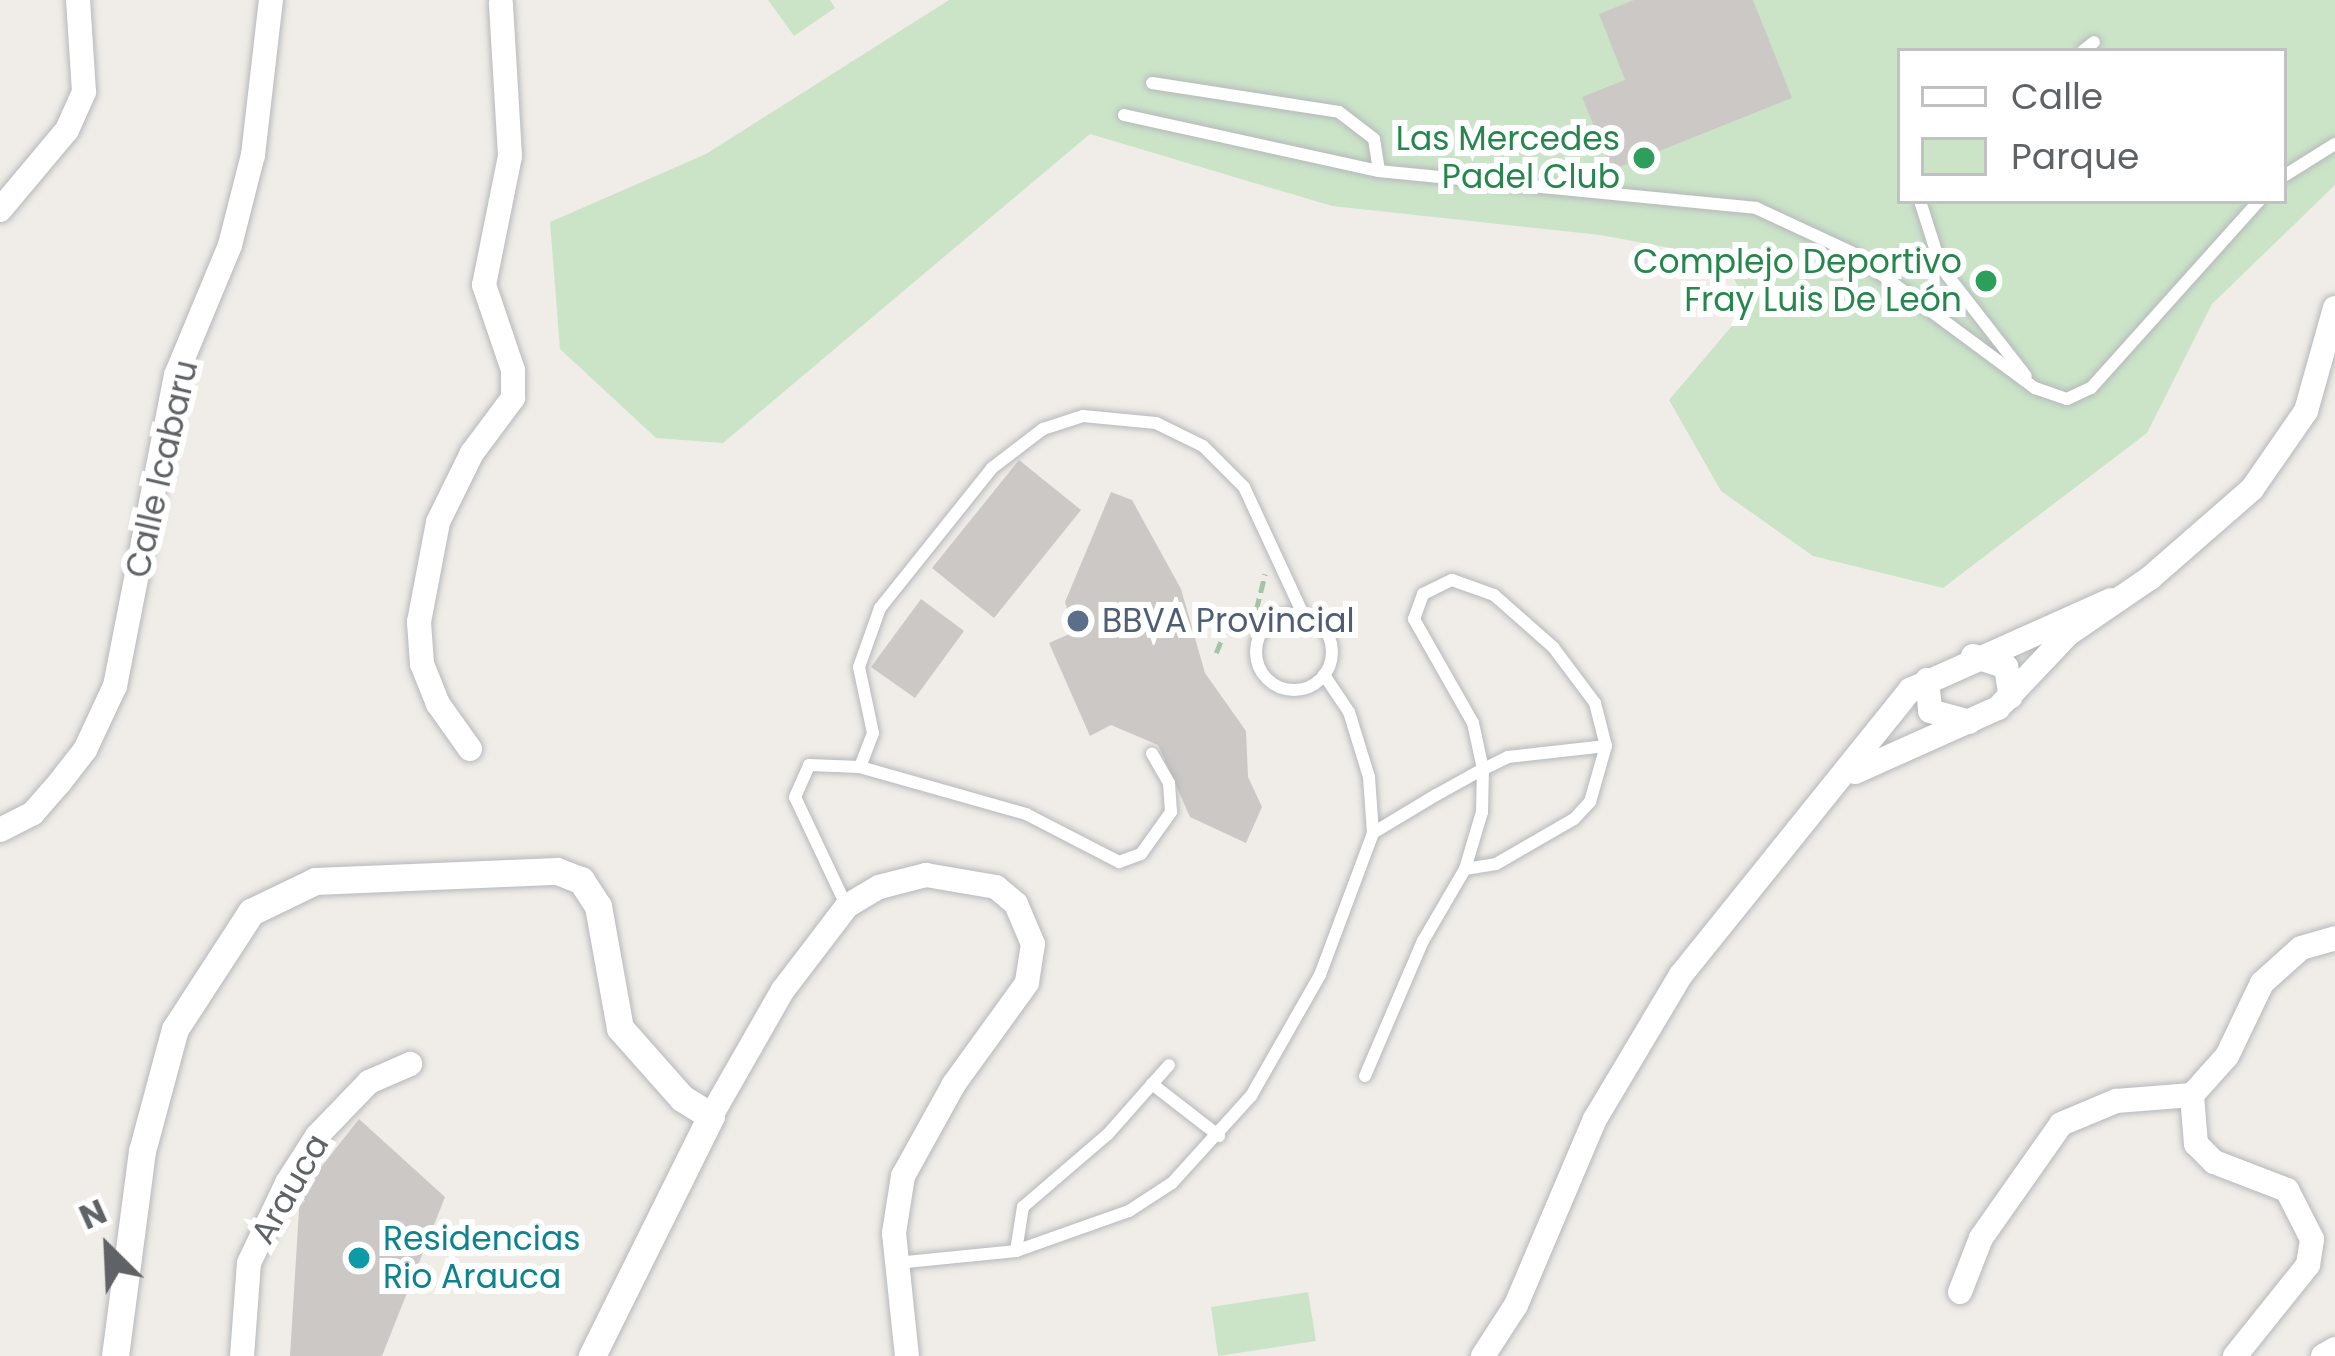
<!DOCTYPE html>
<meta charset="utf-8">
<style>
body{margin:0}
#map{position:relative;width:2335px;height:1356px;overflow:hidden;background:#f0ede8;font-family:Poppins,sans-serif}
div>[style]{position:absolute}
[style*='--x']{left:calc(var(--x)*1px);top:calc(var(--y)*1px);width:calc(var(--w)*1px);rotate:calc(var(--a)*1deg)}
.green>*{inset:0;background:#cbe4c8}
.building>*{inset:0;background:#cbc8c5}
.path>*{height:4.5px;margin-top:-2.25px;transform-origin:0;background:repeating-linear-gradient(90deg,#a2c4a8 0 12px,transparent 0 18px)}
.roads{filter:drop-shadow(0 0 3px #b5b8bb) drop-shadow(0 0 3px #b5b8bb)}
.service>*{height:12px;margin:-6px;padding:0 6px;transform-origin:6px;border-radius:6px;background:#fff}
.service>.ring{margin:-6px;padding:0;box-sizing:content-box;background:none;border:12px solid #fff;border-radius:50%}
.minor>*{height:24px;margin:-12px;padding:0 12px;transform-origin:12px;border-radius:12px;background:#fff}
.tertiary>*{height:27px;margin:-13.5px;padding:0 13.5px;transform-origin:13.5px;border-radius:13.5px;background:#fff}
.dots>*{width:33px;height:33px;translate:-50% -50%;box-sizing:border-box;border:6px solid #fff;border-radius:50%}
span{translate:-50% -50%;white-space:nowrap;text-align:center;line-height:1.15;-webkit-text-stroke:12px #fff;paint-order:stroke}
.leisure-label{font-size:33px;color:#27864d}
.right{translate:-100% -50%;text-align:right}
.street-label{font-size:33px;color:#5f6366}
.service-label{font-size:33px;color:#4e5e75}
.left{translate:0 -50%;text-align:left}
.culture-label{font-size:33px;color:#0d838f}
.legend{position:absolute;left:1897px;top:48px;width:390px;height:156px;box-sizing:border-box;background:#fff;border:3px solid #bfc1c2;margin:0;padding:15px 21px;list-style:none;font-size:36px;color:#5f6366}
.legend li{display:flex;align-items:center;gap:24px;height:60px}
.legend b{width:60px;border:3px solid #bfc1c2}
.north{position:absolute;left:48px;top:1188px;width:120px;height:120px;-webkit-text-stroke:9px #fff;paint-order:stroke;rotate:336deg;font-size:33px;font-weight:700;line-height:48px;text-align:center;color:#5f6366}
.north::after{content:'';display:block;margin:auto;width:42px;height:54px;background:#5f6366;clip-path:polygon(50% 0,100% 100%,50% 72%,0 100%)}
</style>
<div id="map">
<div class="green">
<i style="clip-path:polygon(768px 0,830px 0,835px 8px,794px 36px)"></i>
<i style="clip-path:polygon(evenodd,949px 0,2335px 0,2335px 185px,2212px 304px,2147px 433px,1943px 588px,1813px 556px,1721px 491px,1669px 400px,1748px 307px,1724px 258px,1600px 235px,1332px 206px,1090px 134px,723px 443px,656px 438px,560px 349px,550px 222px,706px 154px,949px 0,1900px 51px,2284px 51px,2284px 201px,1900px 201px,1900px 51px)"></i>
<i style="clip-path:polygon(1308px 1292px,1316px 1341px,1218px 1356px,1211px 1307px)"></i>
</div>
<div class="building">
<i style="clip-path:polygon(1634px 0,1753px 0,1792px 98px,1612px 170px,1582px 97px,1625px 80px,1599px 14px)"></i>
<i style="clip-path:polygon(1019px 460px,1081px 510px,994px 618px,932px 568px)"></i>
<i style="clip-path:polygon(1111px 492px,1132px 500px,1181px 589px,1205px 673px,1246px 731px,1248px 777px,1262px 807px,1246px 843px,1190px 817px,1158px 745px,1111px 725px,1090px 736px,1049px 643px,1074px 632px,1065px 602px)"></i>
<i style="clip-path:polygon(921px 599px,964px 631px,915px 698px,871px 667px)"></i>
<i style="clip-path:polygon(359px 1119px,445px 1197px,382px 1356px,290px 1356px,300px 1194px)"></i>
</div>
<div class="path">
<i style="--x:1216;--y:653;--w:24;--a:-68"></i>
<i style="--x:1225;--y:631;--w:37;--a:-34"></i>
<i style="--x:1256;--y:610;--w:37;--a:-76"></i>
</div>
<div class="roads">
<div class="service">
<i style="--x:2083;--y:51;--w:14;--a:-39"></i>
<i style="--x:1152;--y:83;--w:189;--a:8.8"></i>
<i style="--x:1339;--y:112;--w:44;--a:37.6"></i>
<i style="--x:1374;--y:139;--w:32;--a:81"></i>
<i style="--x:1124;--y:115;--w:261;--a:12.4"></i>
<i style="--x:1379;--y:171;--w:379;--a:5.6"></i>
<i style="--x:1756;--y:208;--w:105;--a:24.9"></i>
<i style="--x:1851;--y:252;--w:229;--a:36.5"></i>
<i style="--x:2035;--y:388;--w:34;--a:19"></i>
<i style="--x:2067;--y:399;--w:26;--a:-25"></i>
<i style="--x:2091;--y:388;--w:251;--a:-48.1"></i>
<i style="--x:2284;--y:176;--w:60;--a:-32.1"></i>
<i style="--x:1920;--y:201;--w:69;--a:72.3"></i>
<i style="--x:1941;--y:267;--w:138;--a:52.1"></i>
<i class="ring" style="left:1256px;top:614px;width:64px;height:64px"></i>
<i style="--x:860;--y:767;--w:36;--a:-69"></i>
<i style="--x:873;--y:733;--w:67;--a:-102"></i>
<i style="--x:859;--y:667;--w:63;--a:-70.4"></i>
<i style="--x:880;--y:608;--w:179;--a:-51.3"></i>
<i style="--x:992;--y:468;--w:64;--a:-37.4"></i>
<i style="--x:1043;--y:429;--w:42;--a:-18"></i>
<i style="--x:1083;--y:416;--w:73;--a:5.5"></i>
<i style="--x:1156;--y:423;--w:52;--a:26.1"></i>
<i style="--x:1203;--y:446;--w:58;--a:45"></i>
<i style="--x:1244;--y:487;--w:140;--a:65.1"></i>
<i style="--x:1465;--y:869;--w:31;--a:-9"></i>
<i style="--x:1496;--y:864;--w:90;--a:-30"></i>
<i style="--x:1574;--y:819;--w:23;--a:-47"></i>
<i style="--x:1590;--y:802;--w:58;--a:-74.1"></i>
<i style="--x:846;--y:905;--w:119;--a:-115.3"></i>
<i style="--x:795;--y:797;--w:35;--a:-66"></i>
<i style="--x:809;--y:765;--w:51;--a:2.2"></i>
<i style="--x:860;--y:767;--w:173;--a:15.8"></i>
<i style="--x:1026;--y:814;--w:105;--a:27.3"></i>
<i style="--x:1119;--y:862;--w:23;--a:-20"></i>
<i style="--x:1141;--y:854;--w:52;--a:-54.5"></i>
<i style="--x:1171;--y:812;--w:29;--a:-94"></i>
<i style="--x:1169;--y:783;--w:34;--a:-120"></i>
<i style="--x:1365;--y:1076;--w:147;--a:-66.8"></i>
<i style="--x:1423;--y:941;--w:83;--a:-59.7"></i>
<i style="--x:1465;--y:869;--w:59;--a:-73.4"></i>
<i style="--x:1482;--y:812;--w:43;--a:-88.7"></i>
<i style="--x:1483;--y:769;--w:47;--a:-102.3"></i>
<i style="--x:1473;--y:723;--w:120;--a:-119.6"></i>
<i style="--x:1414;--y:619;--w:27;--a:-70"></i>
<i style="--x:1423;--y:594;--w:32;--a:-26"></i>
<i style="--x:1452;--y:580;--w:45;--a:19.7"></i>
<i style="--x:1494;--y:595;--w:79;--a:41.4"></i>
<i style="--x:1553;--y:647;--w:70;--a:53.1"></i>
<i style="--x:1595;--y:703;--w:44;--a:75.7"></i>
<i style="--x:1606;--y:746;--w:99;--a:173.6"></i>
<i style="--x:1508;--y:757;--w:28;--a:154"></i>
<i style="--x:1483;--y:769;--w:54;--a:151"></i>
<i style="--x:1436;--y:795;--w:74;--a:148.9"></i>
<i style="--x:1152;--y:1084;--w:85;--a:37.8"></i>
<i style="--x:1016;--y:1251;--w:45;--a:-81"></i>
<i style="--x:1023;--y:1207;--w:112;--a:-40.7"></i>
<i style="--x:1108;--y:1134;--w:92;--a:-48.5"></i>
<i style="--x:896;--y:1263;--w:121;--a:-5.7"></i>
<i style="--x:1016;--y:1251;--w:120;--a:-19.5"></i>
<i style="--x:1129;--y:1211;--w:51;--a:-33.1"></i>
<i style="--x:1172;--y:1183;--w:118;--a:-47.8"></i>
<i style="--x:1251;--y:1096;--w:139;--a:-60.3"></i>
<i style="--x:1320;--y:975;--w:152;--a:-69.5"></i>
<i style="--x:1373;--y:833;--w:56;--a:-94.1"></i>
<i style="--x:1369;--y:777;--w:68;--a:-107.1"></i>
<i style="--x:1349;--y:712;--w:45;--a:-124"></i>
</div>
<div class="minor">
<i style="--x:0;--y:210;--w:104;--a:-50.1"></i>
<i style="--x:67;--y:130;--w:42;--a:-65.9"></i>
<i style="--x:84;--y:92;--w:92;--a:-93.7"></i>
<i style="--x:1973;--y:656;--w:35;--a:18"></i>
<i style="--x:2006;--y:667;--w:30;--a:81"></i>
<i style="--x:1927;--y:680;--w:31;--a:84"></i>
<i style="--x:1930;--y:711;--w:41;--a:15.4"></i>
<i style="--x:470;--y:749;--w:55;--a:-125.4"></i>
<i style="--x:438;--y:704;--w:43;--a:-111.8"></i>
<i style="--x:422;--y:664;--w:42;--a:-94.1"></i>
<i style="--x:419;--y:622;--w:102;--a:-79.2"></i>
<i style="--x:438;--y:522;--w:77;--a:-63.8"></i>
<i style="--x:472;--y:453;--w:69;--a:-53.3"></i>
<i style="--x:513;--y:398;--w:28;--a:-90"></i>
<i style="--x:513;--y:370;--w:90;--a:-108.8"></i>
<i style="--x:484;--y:285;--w:132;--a:-78.6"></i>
<i style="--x:510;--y:156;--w:153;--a:-93.4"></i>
<i style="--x:1855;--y:772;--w:157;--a:-24.1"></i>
<i style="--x:1998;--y:708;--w:102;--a:-46.6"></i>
<i style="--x:2068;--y:634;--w:99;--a:-34.3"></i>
<i style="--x:2150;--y:578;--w:135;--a:-41.1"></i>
<i style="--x:2252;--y:489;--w:95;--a:-55.3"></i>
<i style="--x:2306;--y:411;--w:107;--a:-74.3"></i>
<i style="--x:0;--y:830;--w:37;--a:-27"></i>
<i style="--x:33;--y:813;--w:41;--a:-48.9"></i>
<i style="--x:60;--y:782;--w:41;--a:-52"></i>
<i style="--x:85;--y:750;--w:71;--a:-64.9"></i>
<i style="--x:115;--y:686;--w:317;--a:-78.9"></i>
<i style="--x:176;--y:375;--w:141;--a:-67.4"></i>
<i style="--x:230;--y:245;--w:93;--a:-75.7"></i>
<i style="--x:253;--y:155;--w:156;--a:-83.4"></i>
<i style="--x:711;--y:1116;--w:145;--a:-60.3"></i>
<i style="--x:783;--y:990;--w:106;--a:-52.7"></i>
<i style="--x:847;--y:906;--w:37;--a:-31"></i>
<i style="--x:879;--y:887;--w:49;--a:-14.3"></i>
<i style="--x:926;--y:875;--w:71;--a:9.7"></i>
<i style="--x:996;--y:887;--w:26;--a:40"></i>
<i style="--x:1016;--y:904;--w:43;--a:67"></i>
<i style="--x:1033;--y:944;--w:39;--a:99"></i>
<i style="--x:1027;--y:983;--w:125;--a:125.9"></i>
<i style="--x:954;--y:1084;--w:105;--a:119"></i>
<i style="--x:903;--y:1176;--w:58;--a:99"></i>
<i style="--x:894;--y:1233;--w:124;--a:84"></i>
<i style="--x:1960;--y:1292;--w:58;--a:-68.7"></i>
<i style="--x:1981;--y:1238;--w:139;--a:-54.9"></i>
<i style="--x:2061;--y:1124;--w:60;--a:-22.7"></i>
<i style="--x:2116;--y:1101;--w:76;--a:-4.5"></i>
<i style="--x:242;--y:1356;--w:93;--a:-85.7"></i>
<i style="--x:249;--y:1263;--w:89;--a:-64.6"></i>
<i style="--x:287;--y:1183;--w:56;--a:-57.4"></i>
<i style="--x:317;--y:1136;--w:75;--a:-46.1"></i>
<i style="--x:369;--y:1082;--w:45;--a:-23.7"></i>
<i style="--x:1483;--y:1356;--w:61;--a:-57.1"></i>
<i style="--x:1516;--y:1305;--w:202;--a:-67"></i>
<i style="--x:1595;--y:1119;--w:168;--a:-59.2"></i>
<i style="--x:1681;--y:975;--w:366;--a:-51.2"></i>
<i style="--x:1910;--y:690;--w:220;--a:-24.1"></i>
<i style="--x:2235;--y:1356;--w:117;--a:-51.3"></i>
<i style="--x:2308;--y:1265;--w:26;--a:-81"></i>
<i style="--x:2312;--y:1239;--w:55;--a:-117"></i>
<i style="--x:2287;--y:1190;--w:78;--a:-159"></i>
<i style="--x:2214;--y:1162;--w:25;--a:-135"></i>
<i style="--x:2196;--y:1144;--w:49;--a:-94.7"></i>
<i style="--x:2192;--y:1095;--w:52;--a:-48.1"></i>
<i style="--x:2227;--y:1056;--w:81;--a:-64.4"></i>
<i style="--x:2262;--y:983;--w:52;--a:-41.9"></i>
<i style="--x:2301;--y:948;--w:35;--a:-16"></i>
<i style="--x:2323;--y:1356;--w:14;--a:-30"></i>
</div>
<div class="tertiary">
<i style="--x:115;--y:1356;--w:207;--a:-82.5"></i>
<i style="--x:142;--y:1151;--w:126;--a:-74.9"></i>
<i style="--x:175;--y:1029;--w:140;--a:-57"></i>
<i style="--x:251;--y:912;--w:71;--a:-25.8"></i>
<i style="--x:315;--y:881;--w:242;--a:-2.4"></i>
<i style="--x:557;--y:871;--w:26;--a:21"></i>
<i style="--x:581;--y:880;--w:31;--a:57"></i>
<i style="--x:598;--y:906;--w:124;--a:79.8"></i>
<i style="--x:620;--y:1028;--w:94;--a:48.5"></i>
<i style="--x:682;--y:1098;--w:34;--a:32"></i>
<i style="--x:711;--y:1116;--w:268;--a:116.4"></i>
</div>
</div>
<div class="dots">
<i style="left:1644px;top:158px;background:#2e9e5b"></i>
<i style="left:1986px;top:281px;background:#2e9e5b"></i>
<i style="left:1078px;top:621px;background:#5c6f8a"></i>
<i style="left:359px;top:1258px;background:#0f9aa8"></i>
</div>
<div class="leisure-label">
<span class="right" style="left:1620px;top:158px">Las Mercedes<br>Padel Club</span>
<span class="right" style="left:1962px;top:281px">Complejo Deportivo<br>Fray Luis De León</span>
</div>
<div class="street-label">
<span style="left:162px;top:469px;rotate:-77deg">Calle Icabaru</span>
<span style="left:290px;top:1189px;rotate:-60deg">Arauca</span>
</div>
<div class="service-label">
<span class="left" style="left:1102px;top:621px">BBVA Provincial</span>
</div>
<div class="culture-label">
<span class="left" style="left:383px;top:1258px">Residencias<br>Rio Arauca</span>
</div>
<ul class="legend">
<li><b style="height:15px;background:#fff"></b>Calle</li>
<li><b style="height:33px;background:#cbe4c8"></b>Parque</li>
</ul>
<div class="north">N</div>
</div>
